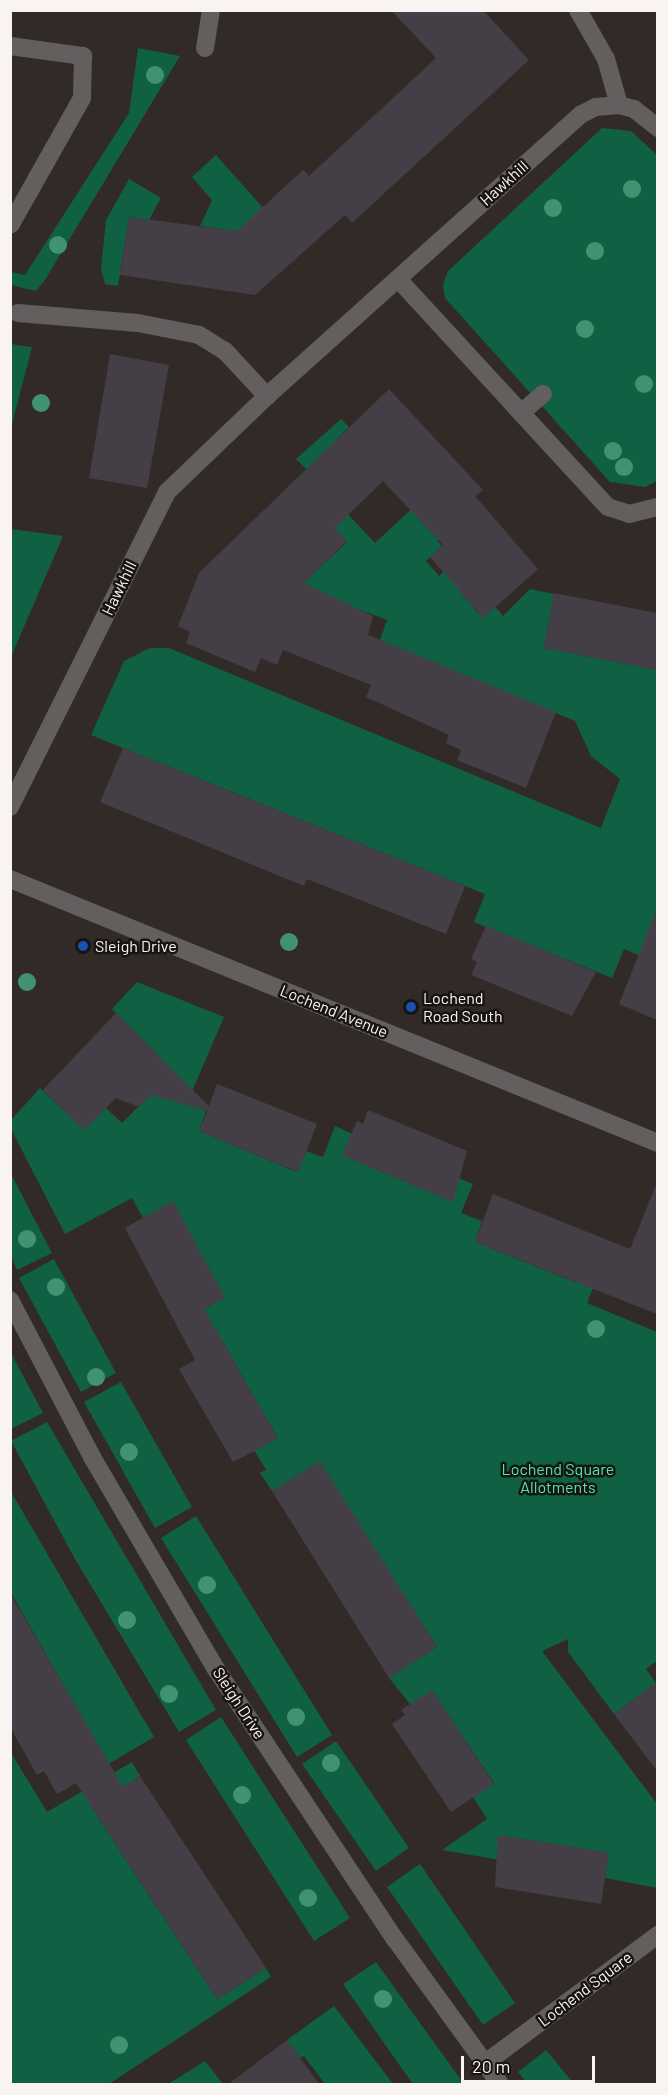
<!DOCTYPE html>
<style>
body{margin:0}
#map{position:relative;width:668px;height:2095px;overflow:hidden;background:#322a27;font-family:Barlow,sans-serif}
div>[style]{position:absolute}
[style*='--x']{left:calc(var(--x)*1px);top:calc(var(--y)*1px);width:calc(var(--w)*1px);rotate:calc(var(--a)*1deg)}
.green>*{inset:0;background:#106043}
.building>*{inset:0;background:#443f46}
.service>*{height:18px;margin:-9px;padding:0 9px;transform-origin:9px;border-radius:9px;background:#635f5f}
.minor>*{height:18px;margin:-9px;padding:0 9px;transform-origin:9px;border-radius:9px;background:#635f5f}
.tertiary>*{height:18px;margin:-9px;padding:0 9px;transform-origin:9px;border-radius:9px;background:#635f5f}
.trees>*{width:18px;height:18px;margin:-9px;border-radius:50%;background:#419270}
.dots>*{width:16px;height:16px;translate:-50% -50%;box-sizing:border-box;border:3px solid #171412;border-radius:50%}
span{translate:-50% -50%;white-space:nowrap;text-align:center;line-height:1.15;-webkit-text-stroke:5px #171412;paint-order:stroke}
.street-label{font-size:16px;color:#f9f4f1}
.poi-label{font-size:16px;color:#f9f4f1}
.left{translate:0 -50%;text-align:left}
.park-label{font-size:16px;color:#4ee8ac}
.frame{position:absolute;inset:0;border:12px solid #f9f4f1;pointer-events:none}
.scale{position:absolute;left:461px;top:2056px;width:134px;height:27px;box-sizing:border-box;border:3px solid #f9f4f1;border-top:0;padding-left:8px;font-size:18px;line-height:21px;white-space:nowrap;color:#f9f4f1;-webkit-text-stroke:4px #171412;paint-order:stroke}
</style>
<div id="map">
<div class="green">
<i style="clip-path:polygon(138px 48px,180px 56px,45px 280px,36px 291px,11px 285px,11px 272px,25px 275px,129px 113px)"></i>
<i style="clip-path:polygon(602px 128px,631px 131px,657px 155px,657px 481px,645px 487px,610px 482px,445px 298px,443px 285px,448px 271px)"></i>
<i style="clip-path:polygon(216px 155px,263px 208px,237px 231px,200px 226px,212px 200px,192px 177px)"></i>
<i style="clip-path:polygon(129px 179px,161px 198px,149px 220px,129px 217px,118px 286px,105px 284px,101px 269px,106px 220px)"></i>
<i style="clip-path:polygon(11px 344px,32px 347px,11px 428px,10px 344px)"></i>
<i style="clip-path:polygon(341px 419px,349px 427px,337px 439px,352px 455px,328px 493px,375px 543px,418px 503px,445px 532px,437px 540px,442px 546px,426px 561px,439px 576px,455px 561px,476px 585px,463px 595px,478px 613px,491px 602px,503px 616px,530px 589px,554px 594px,544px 648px,657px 670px,657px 963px,624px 949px,612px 978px,590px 969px,474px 922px,485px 894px,91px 735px,124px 661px,150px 648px,169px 648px,601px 828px,620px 779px,591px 756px,575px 721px,380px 640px,387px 620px,358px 609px,350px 627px,295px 591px,347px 542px,335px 528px,308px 471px,296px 459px)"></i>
<i style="clip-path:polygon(11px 529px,63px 536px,11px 657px,10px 529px)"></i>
<i style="clip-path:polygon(137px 982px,224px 1017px,187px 1103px,206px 1111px,199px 1131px,297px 1172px,306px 1151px,323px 1157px,335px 1126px,357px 1136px,349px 1158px,446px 1199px,456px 1177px,473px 1184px,461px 1213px,482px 1221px,475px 1242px,575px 1282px,601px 1268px,587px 1303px,657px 1332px,658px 1660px,646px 1669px,656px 1683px,614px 1714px,568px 1652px,568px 1639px,542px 1651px,657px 1804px,657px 1888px,605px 1878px,609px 1853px,504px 1836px,500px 1860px,442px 1850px,487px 1819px,473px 1797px,494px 1783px,435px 1695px,414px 1709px,389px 1678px,437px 1647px,319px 1462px,272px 1491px,260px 1473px,266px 1470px,254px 1450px,277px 1437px,224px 1344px,197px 1313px,224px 1298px,173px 1202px,143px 1218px,132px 1198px,65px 1234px,11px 1129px,11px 1120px,40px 1088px,84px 1129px,106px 1108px,122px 1123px,153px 1092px,157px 1054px,112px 1009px)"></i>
<i style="clip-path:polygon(10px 1172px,52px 1253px,17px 1270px,11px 1257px)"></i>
<i style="clip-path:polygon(54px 1259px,116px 1373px,81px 1392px,19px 1278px)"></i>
<i style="clip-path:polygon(10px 1351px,43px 1413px,11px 1429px,10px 1429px)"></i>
<i style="clip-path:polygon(121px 1382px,192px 1507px,155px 1528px,84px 1402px)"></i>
<i style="clip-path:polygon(47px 1422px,216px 1710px,179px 1732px,75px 1559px,11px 1441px)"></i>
<i style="clip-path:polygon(10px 1490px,154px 1737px,105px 1766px,96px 1742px,11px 1593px)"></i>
<i style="clip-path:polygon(196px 1516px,332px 1735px,297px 1757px,161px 1538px)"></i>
<i style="clip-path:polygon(221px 1717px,350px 1918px,314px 1941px,186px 1740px)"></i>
<i style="clip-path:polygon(336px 1741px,409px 1848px,376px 1871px,302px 1764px)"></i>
<i style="clip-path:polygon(10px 1751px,47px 1812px,132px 1762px,140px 1776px,92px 1808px,217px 1999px,266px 1968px,271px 1977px,109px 2084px,11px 2084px)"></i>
<i style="clip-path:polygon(420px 1864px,515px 2003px,483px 2025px,387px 1887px)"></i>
<i style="clip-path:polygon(376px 1962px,433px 2041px,464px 2084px,413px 2084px,400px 2066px,343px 1984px)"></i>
<i style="clip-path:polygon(334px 2006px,393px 2084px,325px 2084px,304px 2056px,300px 2058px,287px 2040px)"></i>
<i style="clip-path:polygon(546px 2050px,574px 2084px,528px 2084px,518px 2072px)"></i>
<i style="clip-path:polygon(205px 2061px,223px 2084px,168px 2084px)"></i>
</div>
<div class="building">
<i style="clip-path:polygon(391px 10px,483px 10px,529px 60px,352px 223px,345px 215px,255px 295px,120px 275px,129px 217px,237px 231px,303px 170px,309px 176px,436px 58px)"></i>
<i style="clip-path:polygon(110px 354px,169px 365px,147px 488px,89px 478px)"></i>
<i style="clip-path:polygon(389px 389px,483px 490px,475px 496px,538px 569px,483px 618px,430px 557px,443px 545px,383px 481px,335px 528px,347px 541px,304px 583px,373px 616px,368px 635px,556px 712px,526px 788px,457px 760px,461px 750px,446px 743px,449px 735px,366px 697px,371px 685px,283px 650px,277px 665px,261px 658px,255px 672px,186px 643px,190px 632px,178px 626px,199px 573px)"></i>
<i style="clip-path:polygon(554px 593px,657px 613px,657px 670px,544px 648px)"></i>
<i style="clip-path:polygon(123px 748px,465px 886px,446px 934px,307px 879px,304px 886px,100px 802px)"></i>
<i style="clip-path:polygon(656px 911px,657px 912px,657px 1020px,619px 1004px)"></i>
<i style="clip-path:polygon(486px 926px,596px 972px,572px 1016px,471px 975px,477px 962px,471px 959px)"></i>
<i style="clip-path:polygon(116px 1013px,209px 1106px,217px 1084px,317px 1124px,298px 1172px,199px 1131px,207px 1111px,151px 1095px,139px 1107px,116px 1098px,84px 1130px,43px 1090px)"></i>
<i style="clip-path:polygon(368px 1110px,467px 1151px,453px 1202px,342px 1155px,357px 1121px,363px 1124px)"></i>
<i style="clip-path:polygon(656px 1185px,657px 1314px,475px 1242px,493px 1194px,630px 1249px)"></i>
<i style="clip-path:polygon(173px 1201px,225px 1298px,204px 1309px,278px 1439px,233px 1462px,179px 1369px,195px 1360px,125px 1228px)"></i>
<i style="clip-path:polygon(320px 1461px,437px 1647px,389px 1678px,272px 1491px)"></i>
<i style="clip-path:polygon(10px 1593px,123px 1787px,140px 1776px,266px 1968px,217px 1999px,76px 1783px,57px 1794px,44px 1771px,37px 1775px,10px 1727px)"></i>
<i style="clip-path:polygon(657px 1682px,657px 1771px,614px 1714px)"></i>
<i style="clip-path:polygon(432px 1690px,494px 1784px,451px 1812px,392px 1724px,405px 1715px,401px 1710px)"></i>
<i style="clip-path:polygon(498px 1835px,609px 1853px,601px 1904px,495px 1887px)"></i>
<i style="clip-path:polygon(287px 2040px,320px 2085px,227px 2085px)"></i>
</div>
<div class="service">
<i style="--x:521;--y:413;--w:29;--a:-41"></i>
</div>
<div class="minor">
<i style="--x:578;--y:10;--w:56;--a:60.3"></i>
<i style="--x:606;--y:59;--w:48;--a:74.2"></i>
<i style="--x:619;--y:105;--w:16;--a:15"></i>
<i style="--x:634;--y:109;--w:31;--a:38"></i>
<i style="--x:10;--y:46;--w:74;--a:7.8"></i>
<i style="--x:83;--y:56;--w:42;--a:91.4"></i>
<i style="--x:82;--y:98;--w:145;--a:119.4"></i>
<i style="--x:205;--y:48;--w:38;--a:-81"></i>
<i style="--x:398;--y:279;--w:310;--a:47.4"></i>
<i style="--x:608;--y:507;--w:22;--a:18"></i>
<i style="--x:629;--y:514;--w:30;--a:-14"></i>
<i style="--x:18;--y:313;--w:120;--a:4.8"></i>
<i style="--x:138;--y:323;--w:62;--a:11.1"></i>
<i style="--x:199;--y:335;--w:31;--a:32"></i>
<i style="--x:225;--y:351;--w:62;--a:47"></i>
<i style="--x:10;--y:807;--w:352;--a:-63.5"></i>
<i style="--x:167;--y:492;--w:139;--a:-43.8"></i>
<i style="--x:267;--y:396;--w:421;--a:-41.9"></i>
<i style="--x:580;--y:115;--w:18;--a:-27"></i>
<i style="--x:596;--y:107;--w:23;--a:-5"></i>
<i style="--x:10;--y:879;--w:700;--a:22.17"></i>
<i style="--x:484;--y:2064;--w:217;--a:-36.6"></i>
</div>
<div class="tertiary">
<i style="--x:10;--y:1300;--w:177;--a:62.4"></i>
<i style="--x:92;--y:1457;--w:246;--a:59.7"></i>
<i style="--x:216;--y:1669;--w:324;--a:56.5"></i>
<i style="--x:395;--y:1939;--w:179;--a:54.1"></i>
</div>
<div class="trees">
<i style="left:155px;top:75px"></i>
<i style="left:632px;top:189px"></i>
<i style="left:553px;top:208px"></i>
<i style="left:58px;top:245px"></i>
<i style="left:595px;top:251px"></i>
<i style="left:585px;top:329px"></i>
<i style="left:644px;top:384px"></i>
<i style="left:41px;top:403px"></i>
<i style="left:613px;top:451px"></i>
<i style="left:624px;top:467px"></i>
<i style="left:289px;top:942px"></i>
<i style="left:27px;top:982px"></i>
<i style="left:27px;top:1239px"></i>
<i style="left:56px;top:1287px"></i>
<i style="left:596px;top:1329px"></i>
<i style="left:96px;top:1377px"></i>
<i style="left:129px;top:1452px"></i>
<i style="left:207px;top:1585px"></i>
<i style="left:127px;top:1620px"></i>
<i style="left:169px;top:1694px"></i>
<i style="left:296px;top:1717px"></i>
<i style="left:331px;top:1763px"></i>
<i style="left:242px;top:1795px"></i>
<i style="left:308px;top:1898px"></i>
<i style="left:383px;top:1999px"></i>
<i style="left:119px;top:2045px"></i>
</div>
<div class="dots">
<i style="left:83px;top:946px;background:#1a4fb4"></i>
<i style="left:411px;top:1007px;background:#1a4fb4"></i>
</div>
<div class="street-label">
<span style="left:504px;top:183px;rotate:-42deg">Hawkhill</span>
<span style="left:119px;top:588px;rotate:-64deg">Hawkhill</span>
<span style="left:334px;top:1011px;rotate:22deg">Lochend Avenue</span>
<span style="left:239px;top:1703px;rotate:57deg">Sleigh Drive</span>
<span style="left:585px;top:1989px;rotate:-37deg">Lochend Square</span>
</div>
<div class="poi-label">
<span class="left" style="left:95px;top:946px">Sleigh Drive</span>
<span class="left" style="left:423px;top:1007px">Lochend<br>Road South</span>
</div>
<div class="park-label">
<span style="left:558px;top:1478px">Lochend Square<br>Allotments</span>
</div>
<div class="frame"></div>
<div class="scale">20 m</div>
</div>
